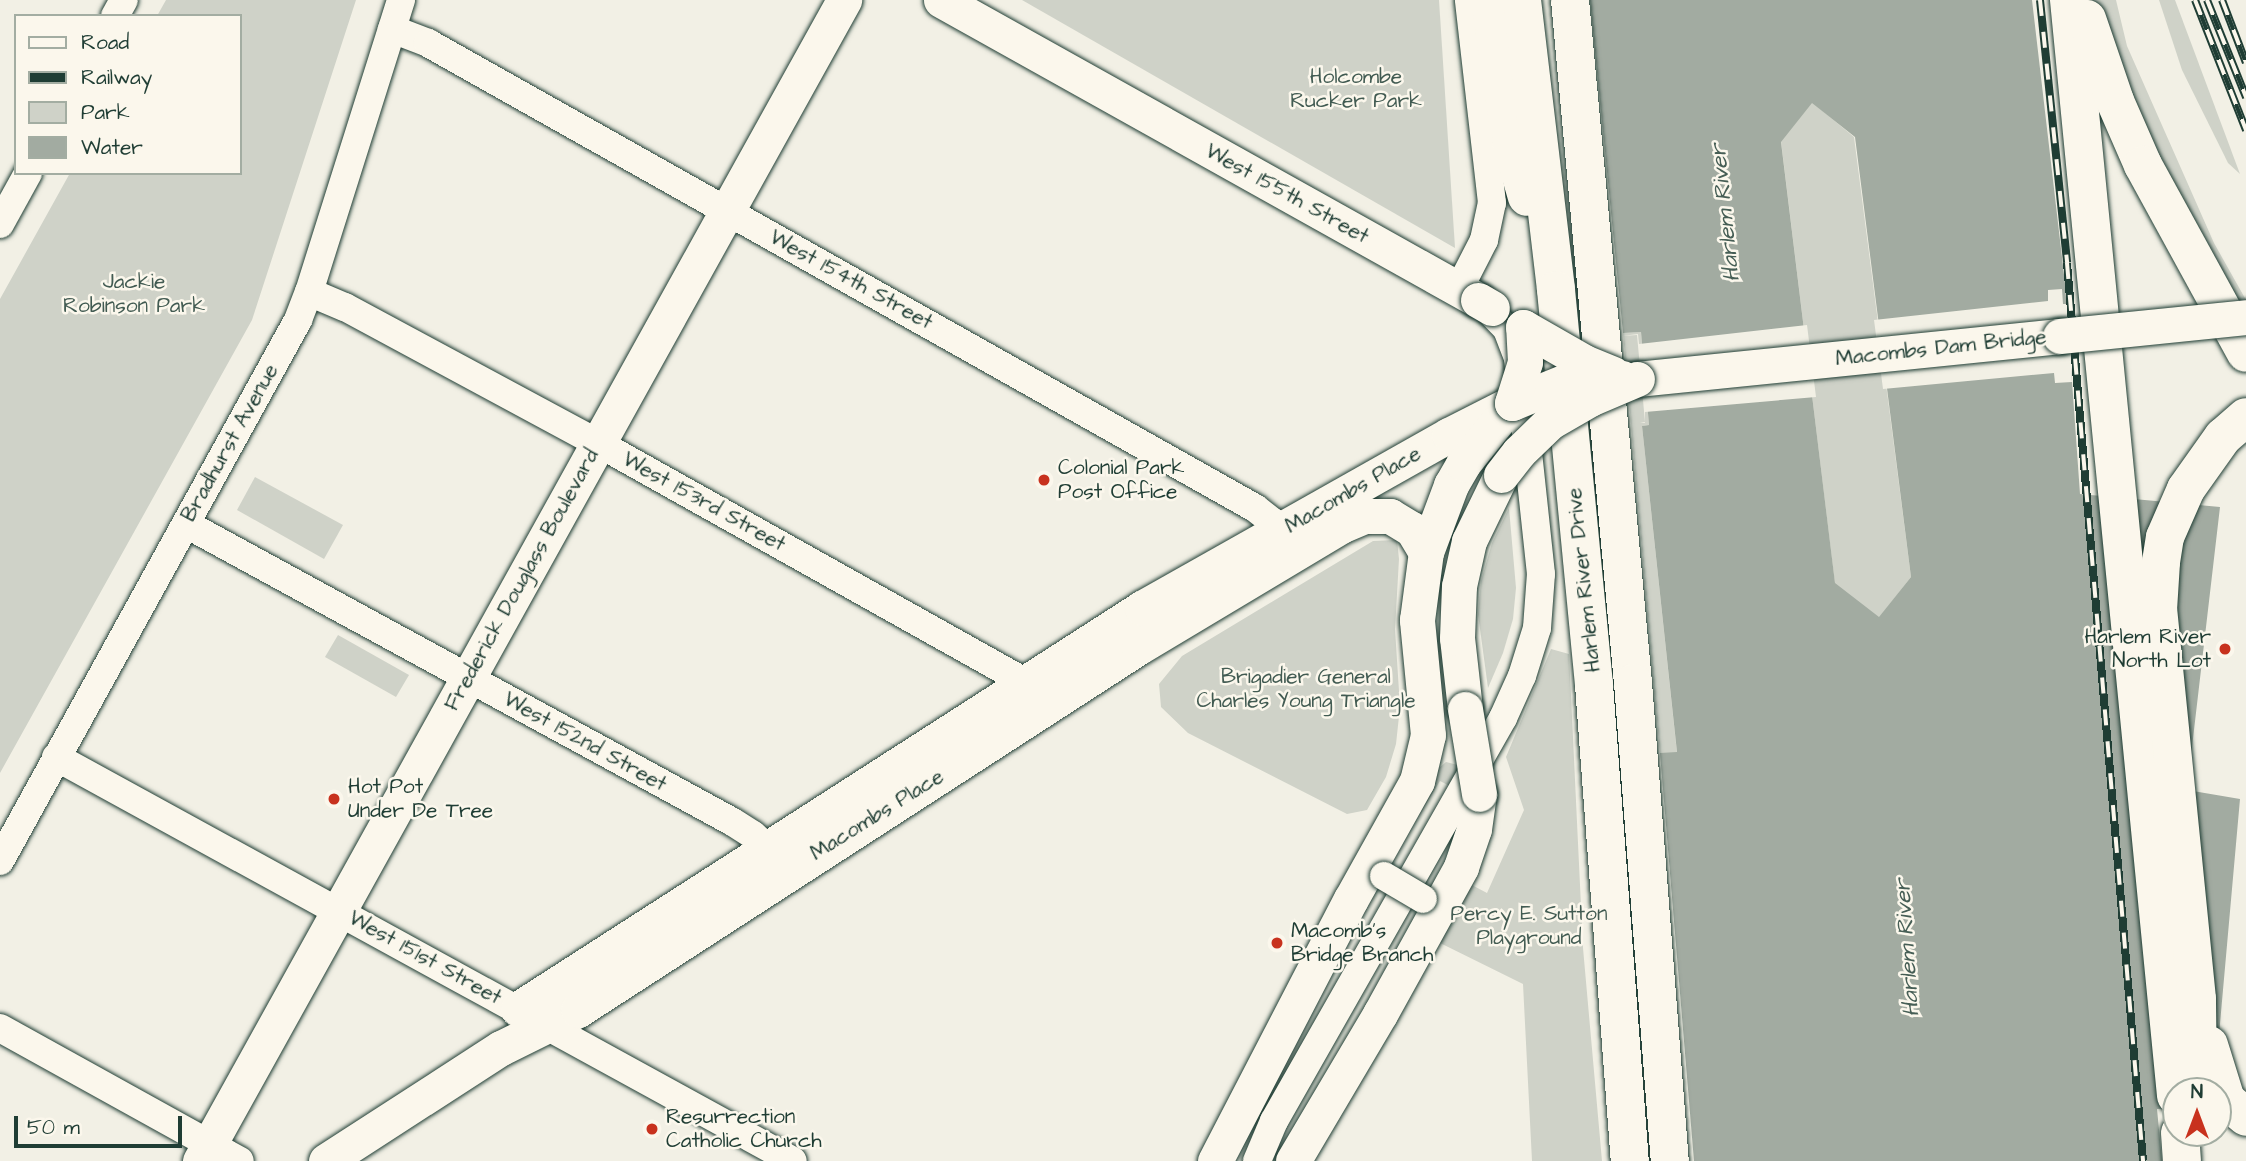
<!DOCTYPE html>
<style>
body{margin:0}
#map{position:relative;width:2246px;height:1161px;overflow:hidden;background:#f2f0e5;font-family:"Architects Daughter",sans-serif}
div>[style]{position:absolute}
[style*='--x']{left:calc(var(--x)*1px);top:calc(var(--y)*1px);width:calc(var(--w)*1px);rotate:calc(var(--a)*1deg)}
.green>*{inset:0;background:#cfd2c8}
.water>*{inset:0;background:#a2aba1}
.pier>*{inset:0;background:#f2f0e5}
.roads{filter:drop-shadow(0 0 2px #1f3d34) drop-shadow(0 0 2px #1f3d34)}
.minor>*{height:28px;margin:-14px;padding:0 14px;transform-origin:14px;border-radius:14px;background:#fbf7ec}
.major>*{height:35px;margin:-17.5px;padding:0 17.5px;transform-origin:17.5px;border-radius:17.5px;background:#fbf7ec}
.highway>*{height:38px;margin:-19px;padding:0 19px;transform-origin:19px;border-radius:19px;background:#fbf7ec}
.rail>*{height:8px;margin-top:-4px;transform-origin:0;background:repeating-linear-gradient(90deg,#fbf7ec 0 16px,#1f3d34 0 32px);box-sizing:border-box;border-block:2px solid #1f3d34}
.bridges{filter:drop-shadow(0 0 2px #1f3d34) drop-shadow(0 0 2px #1f3d34)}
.minor-bridge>*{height:28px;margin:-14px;padding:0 14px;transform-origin:14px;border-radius:14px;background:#fbf7ec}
.major-bridge>*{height:35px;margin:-17.5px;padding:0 17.5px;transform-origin:17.5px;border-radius:17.5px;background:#fbf7ec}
.dots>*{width:19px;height:19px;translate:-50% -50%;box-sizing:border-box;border:4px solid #fbf7ec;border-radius:50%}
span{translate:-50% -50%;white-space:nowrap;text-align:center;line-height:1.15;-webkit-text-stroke:5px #fbf7ec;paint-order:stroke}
.park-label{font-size:21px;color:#425b52}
.street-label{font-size:21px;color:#1f3d34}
.poi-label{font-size:21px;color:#1f3d34}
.left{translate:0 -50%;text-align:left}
.right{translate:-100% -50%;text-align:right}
.water-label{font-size:23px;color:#465e55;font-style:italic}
.legend{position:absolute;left:14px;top:14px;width:228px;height:161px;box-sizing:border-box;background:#fbf7ec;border:2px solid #a3ada2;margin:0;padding:9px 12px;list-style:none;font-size:21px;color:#1f3d34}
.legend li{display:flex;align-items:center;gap:14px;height:35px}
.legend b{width:35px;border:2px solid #a3ada2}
.north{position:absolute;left:2162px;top:1077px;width:70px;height:70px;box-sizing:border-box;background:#fbf7ec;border:2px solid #a3ada2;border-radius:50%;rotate:0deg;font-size:19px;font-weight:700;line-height:28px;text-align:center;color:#1f3d34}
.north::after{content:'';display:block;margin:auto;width:24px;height:32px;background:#c8321e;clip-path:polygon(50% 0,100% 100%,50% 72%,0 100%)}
.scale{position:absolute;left:14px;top:1116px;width:168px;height:32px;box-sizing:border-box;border:4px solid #1f3d34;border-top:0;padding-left:9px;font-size:21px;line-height:24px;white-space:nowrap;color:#1f3d34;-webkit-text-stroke:5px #fbf7ec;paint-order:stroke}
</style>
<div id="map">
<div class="green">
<i style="clip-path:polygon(166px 0,356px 0,252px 320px,0 773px,0 299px,70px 173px,240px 173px,240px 16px,157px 16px)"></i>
<i style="clip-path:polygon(1022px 0,1439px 0,1455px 248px)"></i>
<i style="clip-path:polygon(2089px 0,2116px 0,2127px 46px,2214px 243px,2246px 300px,2246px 327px,2155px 163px)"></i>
<i style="clip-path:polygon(2159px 0,2175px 0,2240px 174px,2228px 163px,2182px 70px)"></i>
<i style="clip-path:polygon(1812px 102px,1854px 137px,1911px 577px,1879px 618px,1835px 584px,1781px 141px)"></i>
<i style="clip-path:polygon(1641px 332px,1649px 425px,1642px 426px,1677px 753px,1660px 753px,1623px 333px)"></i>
<i style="clip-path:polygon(255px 477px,343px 525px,324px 559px,237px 510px)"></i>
<i style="clip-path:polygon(1509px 508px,1516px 588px,1513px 619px,1503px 653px,1488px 688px,1478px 614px,1481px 581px,1492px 543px)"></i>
<i style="clip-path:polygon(1397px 540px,1399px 559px,1395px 629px,1400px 707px,1396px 744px,1386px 777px,1367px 810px,1347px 814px,1188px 733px,1161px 707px,1159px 684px,1182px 656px,1373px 541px)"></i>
<i style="clip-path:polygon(338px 635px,409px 675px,396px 697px,325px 657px)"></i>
<i style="clip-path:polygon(1551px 649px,1569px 654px,1583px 948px,1602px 1161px,1532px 1161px,1523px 984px,1434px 940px,1468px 883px,1487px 893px,1524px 810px,1506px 757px)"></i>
<i style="clip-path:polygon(1446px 762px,1458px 765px,1463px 793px,1440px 781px,1418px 817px,1439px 768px)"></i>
</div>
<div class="water">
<i style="clip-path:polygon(evenodd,1590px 0,2032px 0,2065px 283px,2080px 494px,2220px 507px,2187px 790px,2240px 799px,2214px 1091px,2176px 1108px,2157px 1109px,2162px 1161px,1694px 1161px,1660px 753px,1677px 752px,1642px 426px,1649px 425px,1641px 332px,1623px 333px,1590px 0,1812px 103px,1855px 137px,1911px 577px,1879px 617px,1835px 583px,1781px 142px,1812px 103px)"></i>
</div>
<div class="pier">
<i style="clip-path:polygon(2062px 289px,2063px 304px,2070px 304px,2076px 366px,2071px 367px,2072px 382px,2055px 383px,2054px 373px,1883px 389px,1874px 320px,2048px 301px,2048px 290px)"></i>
<i style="clip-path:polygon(1807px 325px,1816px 397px,1645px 412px,1645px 423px,1640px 423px,1645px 422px,1637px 335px,1622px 336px,1638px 334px,1639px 344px)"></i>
</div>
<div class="roads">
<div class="minor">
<i style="--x:115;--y:16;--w:18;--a:-61"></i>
<i style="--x:392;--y:29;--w:39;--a:21"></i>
<i style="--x:428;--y:43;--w:949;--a:29.35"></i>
<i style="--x:1255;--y:508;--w:23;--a:38"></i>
<i style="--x:1273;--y:522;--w:31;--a:50"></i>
<i style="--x:0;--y:224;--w:58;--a:-61.2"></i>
<i style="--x:1460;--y:287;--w:53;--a:-62.9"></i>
<i style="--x:1484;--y:240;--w:38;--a:-78"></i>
<i style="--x:1492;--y:203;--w:204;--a:-96.5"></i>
<i style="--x:309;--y:292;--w:39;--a:23"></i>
<i style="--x:345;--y:307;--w:287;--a:28.3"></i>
<i style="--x:598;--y:443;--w:508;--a:29.24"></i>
<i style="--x:186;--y:524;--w:621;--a:28.59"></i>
<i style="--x:731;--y:821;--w:26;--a:32"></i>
<i style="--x:753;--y:835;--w:40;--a:41"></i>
<i style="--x:56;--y:757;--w:840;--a:28.73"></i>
<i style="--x:0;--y:861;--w:618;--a:-61.15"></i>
<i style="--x:298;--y:320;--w:30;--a:-69"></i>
<i style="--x:309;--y:292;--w:306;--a:-72.5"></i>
<i style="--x:0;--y:1028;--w:274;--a:29"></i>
<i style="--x:1257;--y:1161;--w:43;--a:-67"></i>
<i style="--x:1274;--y:1121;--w:464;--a:-60.4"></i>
<i style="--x:1503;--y:718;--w:46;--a:-65.7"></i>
<i style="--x:1522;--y:676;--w:50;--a:-72.6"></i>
<i style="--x:1537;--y:628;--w:54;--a:-85.8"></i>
<i style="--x:1541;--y:574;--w:217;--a:-96.1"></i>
<i style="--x:1518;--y:358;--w:31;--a:-111"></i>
<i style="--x:1507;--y:329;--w:46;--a:-134.1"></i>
</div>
<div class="major">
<i style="--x:941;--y:0;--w:615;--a:29.19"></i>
<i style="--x:1637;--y:379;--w:425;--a:-5.8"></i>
<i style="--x:1465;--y:709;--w:71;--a:-96.4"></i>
<i style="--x:1457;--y:638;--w:52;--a:-87.8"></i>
<i style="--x:1459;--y:586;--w:46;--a:-77.5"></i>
<i style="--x:1469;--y:541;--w:73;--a:-64.1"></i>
<i style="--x:518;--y:1009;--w:742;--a:-32.73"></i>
<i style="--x:1142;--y:608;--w:352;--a:-29.4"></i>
<i style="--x:1449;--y:435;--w:71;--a:-26.9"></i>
<i style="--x:200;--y:1161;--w:1328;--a:-60.98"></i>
<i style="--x:326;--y:1161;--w:208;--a:-32.9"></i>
<i style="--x:501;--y:1048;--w:86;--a:-26.3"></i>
<i style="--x:578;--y:1010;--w:668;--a:-32.91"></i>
<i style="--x:1139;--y:647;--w:235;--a:-30.9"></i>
<i style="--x:1341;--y:526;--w:25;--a:-23"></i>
<i style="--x:1364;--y:516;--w:26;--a:0"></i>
<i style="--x:1390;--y:516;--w:26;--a:31"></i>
<i style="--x:1412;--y:529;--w:27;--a:59"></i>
<i style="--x:1215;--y:1161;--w:295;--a:-62.6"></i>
<i style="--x:1351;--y:899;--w:135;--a:-60.8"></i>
<i style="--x:1417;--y:781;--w:47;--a:-76.6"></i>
<i style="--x:1428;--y:735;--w:116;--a:-95.5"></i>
<i style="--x:1417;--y:620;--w:69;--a:-82.5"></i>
<i style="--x:1426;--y:552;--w:72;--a:-69.5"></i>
<i style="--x:1451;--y:485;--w:24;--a:-60"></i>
<i style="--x:1463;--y:464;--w:64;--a:-51.3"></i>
<i style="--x:1293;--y:1161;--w:171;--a:-59.4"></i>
<i style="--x:1380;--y:1014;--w:168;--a:-61.1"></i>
<i style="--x:1461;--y:867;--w:40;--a:-71.1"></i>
<i style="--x:1474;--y:829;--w:35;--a:-82"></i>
</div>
<div class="highway">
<i style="--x:1490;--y:0;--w:143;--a:81.5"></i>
<i style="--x:1511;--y:141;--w:58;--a:74.1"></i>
<i style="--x:1522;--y:0;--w:292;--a:83.3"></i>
<i style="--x:1556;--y:290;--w:397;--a:84.5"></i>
<i style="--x:1594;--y:685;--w:477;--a:85.7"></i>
<i style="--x:1570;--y:0;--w:686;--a:84.73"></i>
<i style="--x:1633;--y:683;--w:479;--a:85.6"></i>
<i style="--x:2069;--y:0;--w:1101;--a:84.42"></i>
<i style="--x:2087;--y:19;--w:87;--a:71.1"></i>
<i style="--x:2115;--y:101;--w:70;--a:66.4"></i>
<i style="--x:2143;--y:165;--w:214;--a:61.3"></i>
<i style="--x:2209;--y:1045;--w:58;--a:72.8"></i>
<i style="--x:2226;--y:1100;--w:26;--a:40"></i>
<i style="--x:2198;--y:1085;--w:86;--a:-90.7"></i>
<i style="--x:2197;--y:999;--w:391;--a:-95.7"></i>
<i style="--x:2158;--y:610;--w:48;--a:-86.4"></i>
<i style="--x:2161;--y:562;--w:25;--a:-81"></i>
<i style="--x:2165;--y:537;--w:52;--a:-66.4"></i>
<i style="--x:2186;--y:489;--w:64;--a:-54.6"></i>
<i style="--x:2223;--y:437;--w:30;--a:-41"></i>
<i style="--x:2180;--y:1133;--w:28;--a:86"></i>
</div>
</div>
<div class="rail">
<i style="--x:2040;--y:0;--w:264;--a:84.1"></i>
<i style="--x:2067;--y:263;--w:901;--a:85.16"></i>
<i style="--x:2195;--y:0;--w:140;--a:68.6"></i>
<i style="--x:2207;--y:0;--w:105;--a:68.1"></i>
<i style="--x:2222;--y:0;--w:67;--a:69.1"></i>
</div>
<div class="bridges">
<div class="minor-bridge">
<i style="--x:1384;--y:876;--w:45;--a:30.5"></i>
</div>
<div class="major-bridge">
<i style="--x:1478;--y:300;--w:16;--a:30"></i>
<i style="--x:1523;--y:327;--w:70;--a:29.8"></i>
<i style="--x:1584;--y:362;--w:31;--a:22"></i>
<i style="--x:2060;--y:336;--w:187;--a:-5.8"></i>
<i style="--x:1512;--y:403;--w:61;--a:-22.3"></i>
<i style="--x:1568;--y:380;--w:54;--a:-2.1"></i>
<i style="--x:1512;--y:403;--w:43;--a:-72.4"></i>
<i style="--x:1525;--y:362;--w:35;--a:-93"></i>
<i style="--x:1501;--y:475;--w:29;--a:-52"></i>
<i style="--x:1519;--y:452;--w:43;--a:-44.1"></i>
<i style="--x:1550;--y:422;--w:46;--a:-29.9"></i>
<i style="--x:1590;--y:399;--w:51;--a:-23.1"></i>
<i style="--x:1465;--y:709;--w:86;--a:80.6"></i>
</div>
</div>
<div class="dots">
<i style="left:1044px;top:480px;background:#c8321e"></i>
<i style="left:2225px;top:649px;background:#c8321e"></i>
<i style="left:334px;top:799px;background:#c8321e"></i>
<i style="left:1277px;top:943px;background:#c8321e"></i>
<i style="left:652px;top:1129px;background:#c8321e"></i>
</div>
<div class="park-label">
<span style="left:1356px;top:89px">Holcombe<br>Rucker Park</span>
<span style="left:134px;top:294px">Jackie<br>Robinson Park</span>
<span style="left:1306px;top:689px">Brigadier General<br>Charles Young Triangle</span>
<span style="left:1529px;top:926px">Percy E. Sutton<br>Playground</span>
</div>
<div class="street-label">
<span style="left:1287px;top:194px;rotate:29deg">West 155th Street</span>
<span style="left:851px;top:280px;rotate:29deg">West 154th Street</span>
<span style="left:1941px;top:348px;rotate:-6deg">Macombs Dam Bridge</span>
<span style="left:230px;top:443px;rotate:-61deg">Bradhurst Avenue</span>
<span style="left:1353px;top:490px;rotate:-30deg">Macombs Place</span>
<span style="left:704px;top:502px;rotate:29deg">West 153rd Street</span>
<span style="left:522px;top:580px;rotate:-61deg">Frederick Douglass Boulevard</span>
<span style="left:1584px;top:580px;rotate:-96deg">Harlem River Drive</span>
<span style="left:585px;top:742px;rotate:29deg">West 152nd Street</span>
<span style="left:877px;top:815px;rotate:-32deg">Macombs Place</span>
<span style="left:425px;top:958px;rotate:29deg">West 151st Street</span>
</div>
<div class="poi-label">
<span class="left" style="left:1058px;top:480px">Colonial Park<br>Post Office</span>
<span class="right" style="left:2211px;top:649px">Harlem River<br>North Lot</span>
<span class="left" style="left:348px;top:799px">Hot Pot<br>Under De Tree</span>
<span class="left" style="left:1291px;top:943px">Macomb's<br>Bridge Branch</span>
<span class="left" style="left:666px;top:1129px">Resurrection<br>Catholic Church</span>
</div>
<div class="water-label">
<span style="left:1725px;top:213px;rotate:-96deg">Harlem River</span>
<span style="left:1907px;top:948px;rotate:-94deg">Harlem River</span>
</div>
<ul class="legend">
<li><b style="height:9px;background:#fbf7ec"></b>Road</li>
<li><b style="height:9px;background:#1f3d34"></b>Railway</li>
<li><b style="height:19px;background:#cfd2c8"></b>Park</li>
<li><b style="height:19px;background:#a2aba1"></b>Water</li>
</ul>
<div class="north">N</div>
<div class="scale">50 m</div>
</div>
